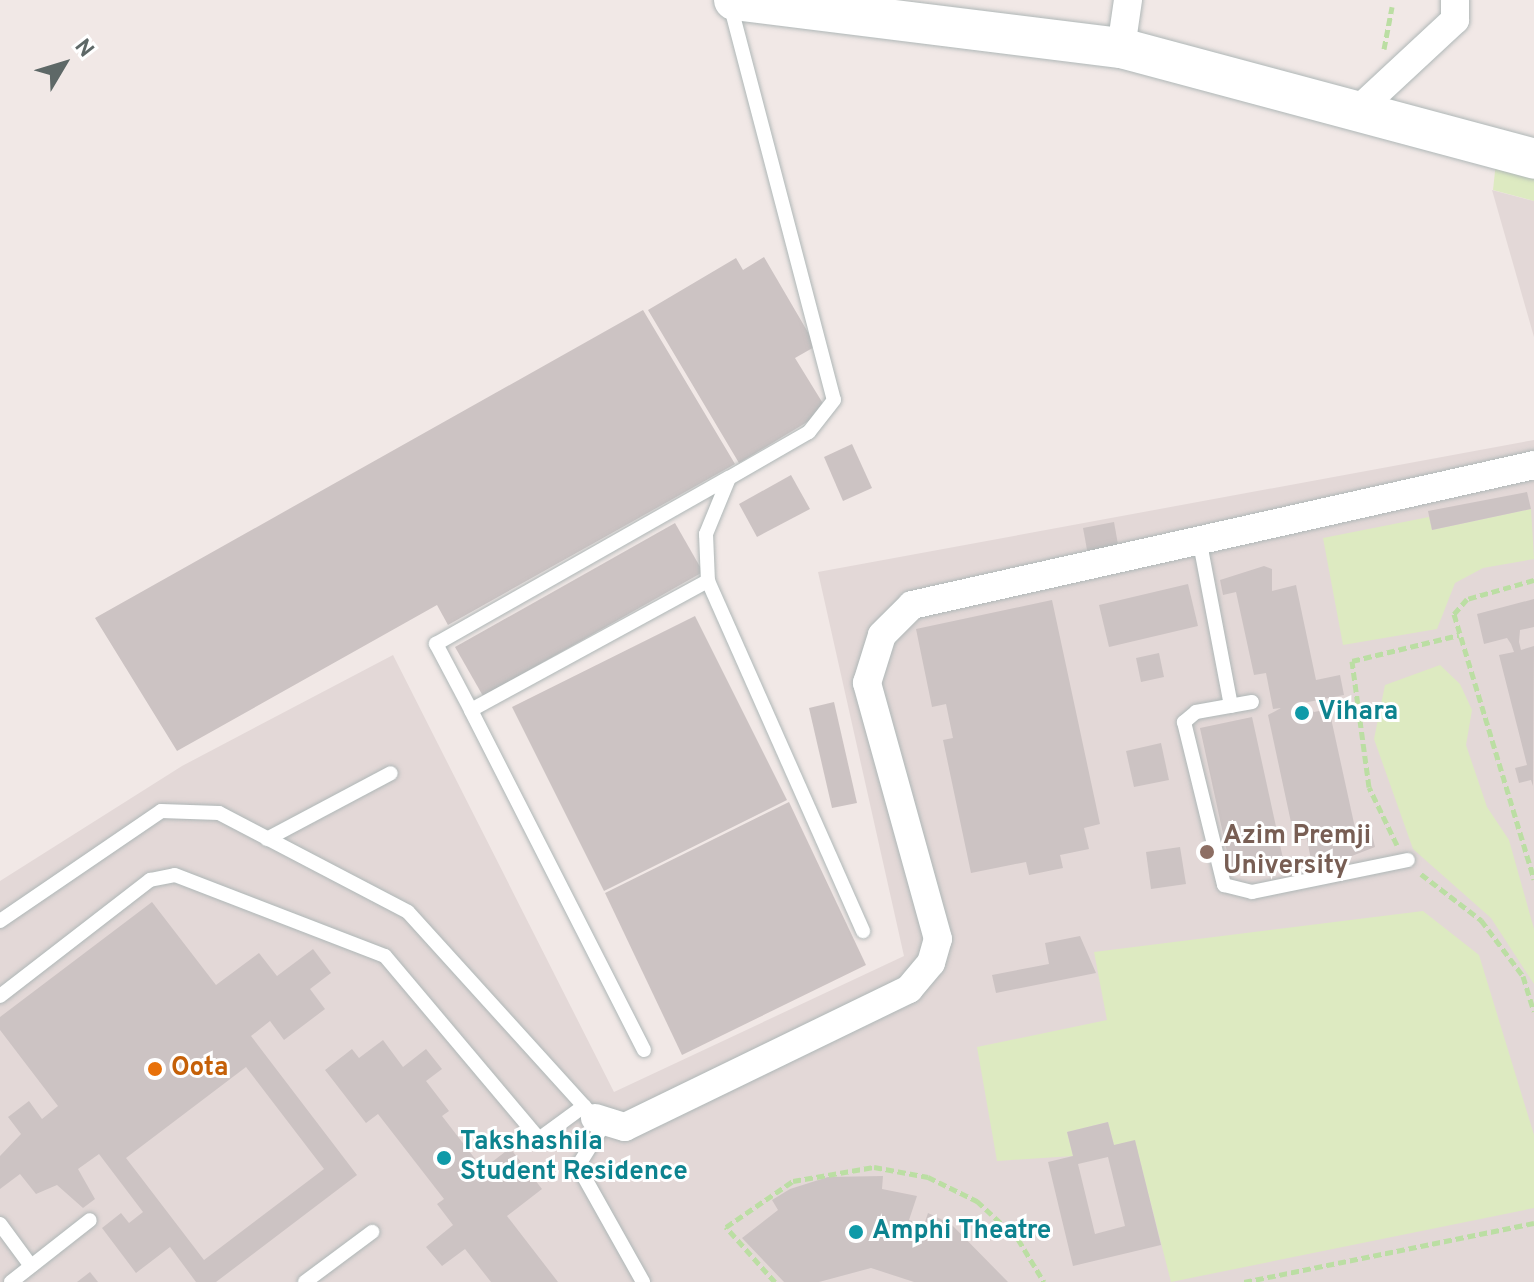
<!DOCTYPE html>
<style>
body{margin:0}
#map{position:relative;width:1534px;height:1282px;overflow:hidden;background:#f1e8e6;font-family:Overpass,sans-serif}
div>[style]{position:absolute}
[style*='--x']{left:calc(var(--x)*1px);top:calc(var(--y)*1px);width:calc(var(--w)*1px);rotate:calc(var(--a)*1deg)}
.education>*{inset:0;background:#e3d8d7}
.green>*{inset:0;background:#ddeac1}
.building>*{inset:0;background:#ccc3c3}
.path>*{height:5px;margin-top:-2.5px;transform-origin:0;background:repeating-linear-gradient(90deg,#bbdea3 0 8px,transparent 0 12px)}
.roads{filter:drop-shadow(0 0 2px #afb7b7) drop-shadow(0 0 2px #afb7b7)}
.lane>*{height:14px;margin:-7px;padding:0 7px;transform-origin:7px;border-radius:7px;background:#fff}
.street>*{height:28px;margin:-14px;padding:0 14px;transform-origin:14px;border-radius:14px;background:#fff}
.secondary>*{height:40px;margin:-20px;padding:0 20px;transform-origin:20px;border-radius:20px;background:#fff}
.dots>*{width:22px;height:22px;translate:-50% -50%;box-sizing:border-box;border:4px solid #fff;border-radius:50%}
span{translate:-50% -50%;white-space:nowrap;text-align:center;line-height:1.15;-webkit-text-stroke:6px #fff;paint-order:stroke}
.culture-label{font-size:26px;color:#0d838f;font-weight:700}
.left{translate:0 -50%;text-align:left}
.education-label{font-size:26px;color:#785e54;font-weight:700}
.food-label{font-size:26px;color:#c56008;font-weight:700}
.north{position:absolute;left:24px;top:24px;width:80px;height:80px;-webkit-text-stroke:6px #fff;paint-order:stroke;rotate:52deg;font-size:22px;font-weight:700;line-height:32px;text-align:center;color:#5e6867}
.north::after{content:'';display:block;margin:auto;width:28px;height:36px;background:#5e6867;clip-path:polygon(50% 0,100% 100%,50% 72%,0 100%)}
</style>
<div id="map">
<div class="education">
<i style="clip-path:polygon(1492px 190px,1534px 201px,1534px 337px)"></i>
<i style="clip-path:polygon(1534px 440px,1534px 1282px,0 1282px,0 881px,182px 766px,393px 655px,614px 1092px,904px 956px,818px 572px)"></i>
</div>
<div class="green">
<i style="clip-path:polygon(1496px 162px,1534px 172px,1534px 201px,1493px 190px)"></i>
<i style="clip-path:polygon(1531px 509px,1534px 559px,1483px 568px,1455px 583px,1437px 629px,1343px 645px,1323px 538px,1429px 517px,1432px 530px)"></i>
<i style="clip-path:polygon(1440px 665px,1460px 684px,1472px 710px,1466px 745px,1487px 807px,1509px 840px,1534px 929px,1534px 984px,1491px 918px,1413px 849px,1374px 739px,1385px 685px)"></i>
<i style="clip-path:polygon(1423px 911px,1479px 955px,1534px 1135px,1534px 1208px,1171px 1282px,1135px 1141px,1114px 1145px,1108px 1122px,1067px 1132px,1073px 1156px,997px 1161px,977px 1047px,1107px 1020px,1094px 952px)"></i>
</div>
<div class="building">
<i style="clip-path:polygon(764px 257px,816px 346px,795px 358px,827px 410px,739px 463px,648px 310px,736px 258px,743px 270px)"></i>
<i style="clip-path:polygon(643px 310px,735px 464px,448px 625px,437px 605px,177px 751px,95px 618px)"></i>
<i style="clip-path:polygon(852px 444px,872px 488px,843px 501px,824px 457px)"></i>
<i style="clip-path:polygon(791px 475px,810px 509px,757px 537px,739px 504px)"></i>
<i style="clip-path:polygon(1527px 492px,1531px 509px,1432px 530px,1428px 511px)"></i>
<i style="clip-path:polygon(1114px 522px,1119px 550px,1088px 555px,1083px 528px)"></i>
<i style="clip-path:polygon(675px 523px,703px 572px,483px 696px,455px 647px)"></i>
<i style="clip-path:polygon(1264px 566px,1272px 569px,1272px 591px,1296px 585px,1316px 680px,1340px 675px,1344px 695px,1303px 703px,1314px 712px,1329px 709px,1357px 837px,1372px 834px,1375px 847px,1344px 859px,1311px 860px,1307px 839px,1295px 841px,1268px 715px,1281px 708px,1273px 709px,1266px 673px,1254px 675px,1236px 592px,1223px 595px,1220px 580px)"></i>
<i style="clip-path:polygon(1188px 584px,1198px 626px,1109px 647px,1099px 605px)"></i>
<i style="clip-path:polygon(1534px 599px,1534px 627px,1520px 630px,1519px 642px,1521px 650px,1534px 646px,1533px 786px,1531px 780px,1519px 783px,1515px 768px,1527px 765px,1499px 655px,1514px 652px,1511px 644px,1507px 638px,1484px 644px,1477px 614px)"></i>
<i style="clip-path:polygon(1052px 600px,1100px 824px,1084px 828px,1089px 849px,1060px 855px,1063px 868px,1029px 875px,1026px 862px,971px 873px,943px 740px,953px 738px,946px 704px,932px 707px,916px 629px)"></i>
<i style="clip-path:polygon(695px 616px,787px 800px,604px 891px,512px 707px)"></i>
<i style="clip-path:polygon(1159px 653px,1164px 677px,1141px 682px,1136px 658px)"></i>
<i style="clip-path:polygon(834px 702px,857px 803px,832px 808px,809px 708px)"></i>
<i style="clip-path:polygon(1252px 717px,1284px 863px,1232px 875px,1200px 728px)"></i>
<i style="clip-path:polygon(1161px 743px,1169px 780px,1134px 787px,1126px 751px)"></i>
<i style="clip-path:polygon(789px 802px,866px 965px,682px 1055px,605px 893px)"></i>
<i style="clip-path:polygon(1180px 847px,1186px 884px,1151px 889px,1146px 852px)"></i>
<i style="clip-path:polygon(evenodd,152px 902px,216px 985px,259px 953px,277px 976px,313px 949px,331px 973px,310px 989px,325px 1009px,284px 1040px,270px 1021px,251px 1036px,357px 1175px,216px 1282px,196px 1282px,170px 1247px,136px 1273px,102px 1228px,121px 1213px,129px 1223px,143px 1212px,99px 1154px,78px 1169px,95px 1199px,83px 1208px,57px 1185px,36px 1194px,20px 1174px,0 1189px,0 1156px,21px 1134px,8px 1117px,29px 1101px,42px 1119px,58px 1106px,0 1030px,0 1017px,152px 902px,246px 1067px,324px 1169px,204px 1260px,126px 1158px,246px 1067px)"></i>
<i style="clip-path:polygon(1080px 936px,1096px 973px,996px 993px,992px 975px,1049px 964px,1045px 943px)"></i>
<i style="clip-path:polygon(383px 1040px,403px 1067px,426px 1049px,442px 1069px,426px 1081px,449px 1111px,442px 1116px,483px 1169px,510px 1148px,542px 1189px,507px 1216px,558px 1282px,491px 1282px,465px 1249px,442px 1266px,426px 1247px,453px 1225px,437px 1204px,444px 1199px,378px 1114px,366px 1123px,325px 1070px,352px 1049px,359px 1058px)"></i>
<i style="clip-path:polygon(evenodd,1108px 1122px,1114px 1145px,1135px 1140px,1161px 1245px,1073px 1266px,1048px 1162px,1073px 1156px,1067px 1132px,1108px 1122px,1108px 1157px,1125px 1226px,1095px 1234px,1078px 1164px,1108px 1157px)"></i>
<i style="clip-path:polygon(883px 1176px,882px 1189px,917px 1196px,909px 1220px,924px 1225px,928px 1213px,951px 1224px,1008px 1282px,914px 1282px,871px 1268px,819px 1282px,784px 1282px,742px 1238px,778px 1210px,772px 1200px,790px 1189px,828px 1177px)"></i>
<i style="clip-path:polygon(90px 1272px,98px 1282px,77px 1282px)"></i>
</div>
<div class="path">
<i style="--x:1384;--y:49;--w:43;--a:-79.2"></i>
<i style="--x:1534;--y:580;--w:70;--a:164.2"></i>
<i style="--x:1467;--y:599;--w:20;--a:131"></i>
<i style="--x:1454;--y:614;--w:277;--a:73.2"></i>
<i style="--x:1397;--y:845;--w:64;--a:-115.8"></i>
<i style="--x:1369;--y:787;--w:127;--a:-97.7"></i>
<i style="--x:1352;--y:661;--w:110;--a:-13.7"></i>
<i style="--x:1421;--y:874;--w:76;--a:37.5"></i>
<i style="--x:1481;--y:920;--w:70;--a:53.1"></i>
<i style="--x:1523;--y:976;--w:37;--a:73"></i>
<i style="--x:775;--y:1282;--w:74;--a:-131.7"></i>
<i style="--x:726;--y:1227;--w:81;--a:-34.5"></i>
<i style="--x:793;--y:1181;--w:82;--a:-9.8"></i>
<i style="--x:874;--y:1167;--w:55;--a:10.5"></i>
<i style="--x:928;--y:1177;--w:55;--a:26.1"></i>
<i style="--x:977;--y:1201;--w:56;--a:42.8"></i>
<i style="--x:1018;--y:1239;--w:50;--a:58.8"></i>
<i style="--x:1244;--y:1282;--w:296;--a:-11.5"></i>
</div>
<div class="roads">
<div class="lane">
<i style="--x:730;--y:4;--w:409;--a:75.3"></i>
<i style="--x:834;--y:400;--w:41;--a:128"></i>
<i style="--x:809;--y:432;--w:92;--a:150.1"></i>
<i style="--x:729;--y:478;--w:61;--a:112.3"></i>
<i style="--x:706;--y:534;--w:47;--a:87.6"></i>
<i style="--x:708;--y:581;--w:383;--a:66.1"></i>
<i style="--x:1199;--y:538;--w:171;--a:79.2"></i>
<i style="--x:1252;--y:702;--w:57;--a:169.9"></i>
<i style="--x:1196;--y:712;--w:16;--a:140"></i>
<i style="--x:1184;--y:722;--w:168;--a:76.2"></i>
<i style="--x:1224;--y:885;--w:29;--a:14"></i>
<i style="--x:1252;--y:892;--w:159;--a:-11.6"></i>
<i style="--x:471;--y:710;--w:75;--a:-117.9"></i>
<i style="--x:436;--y:644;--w:336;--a:-29.6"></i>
<i style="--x:267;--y:839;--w:140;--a:-28"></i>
<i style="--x:0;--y:921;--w:195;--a:-34.3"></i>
<i style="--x:161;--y:811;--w:58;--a:2"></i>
<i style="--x:219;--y:813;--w:213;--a:27.6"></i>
<i style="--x:408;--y:912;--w:278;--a:47.8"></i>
<i style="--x:0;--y:996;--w:190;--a:-37.7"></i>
<i style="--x:150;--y:880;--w:25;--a:-11"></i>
<i style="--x:175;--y:875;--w:225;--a:21.1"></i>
<i style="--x:385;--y:956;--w:239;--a:49.9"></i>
<i style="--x:539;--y:1139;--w:56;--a:-36.3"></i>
<i style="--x:644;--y:1050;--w:381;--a:-117"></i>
<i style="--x:471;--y:710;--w:270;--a:-28.6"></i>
<i style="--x:606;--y:1121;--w:53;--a:121.9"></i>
<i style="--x:578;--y:1166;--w:133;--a:60.7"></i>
<i style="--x:0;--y:1224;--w:52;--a:53.6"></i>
<i style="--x:11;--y:1282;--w:100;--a:-38.1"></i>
<i style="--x:305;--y:1282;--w:84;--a:-36.7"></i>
</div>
<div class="street">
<i style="--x:1121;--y:48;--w:49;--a:-81.7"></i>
<i style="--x:1357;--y:111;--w:134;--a:-42.9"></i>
<i style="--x:1455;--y:20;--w:20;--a:-90"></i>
<i style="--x:595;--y:1118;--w:31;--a:17"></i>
<i style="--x:625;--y:1127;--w:316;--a:-25.9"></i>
<i style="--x:909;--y:989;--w:34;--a:-50"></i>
<i style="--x:931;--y:963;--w:25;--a:-74"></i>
<i style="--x:938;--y:939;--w:266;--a:-105.5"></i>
<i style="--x:867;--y:683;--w:50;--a:-72.6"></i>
<i style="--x:882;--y:635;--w:42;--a:-45"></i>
<i style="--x:912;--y:605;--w:638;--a:-12.68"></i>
</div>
<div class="secondary">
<i style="--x:734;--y:0;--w:390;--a:7.1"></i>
<i style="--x:1121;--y:48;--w:428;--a:15"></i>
</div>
</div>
<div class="dots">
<i style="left:1302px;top:713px;background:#0f9aa8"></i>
<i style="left:1207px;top:852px;background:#8d6e63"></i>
<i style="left:155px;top:1069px;background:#e8710a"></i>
<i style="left:444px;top:1158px;background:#0f9aa8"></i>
<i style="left:856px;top:1232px;background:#0f9aa8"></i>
</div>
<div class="culture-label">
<span class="left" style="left:1318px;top:713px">Vihara</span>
<span class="left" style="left:460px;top:1158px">Takshashila<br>Student Residence</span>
<span class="left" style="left:872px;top:1232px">Amphi Theatre</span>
</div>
<div class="education-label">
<span class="left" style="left:1223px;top:852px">Azim Premji<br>University</span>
</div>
<div class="food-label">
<span class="left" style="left:171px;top:1069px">Oota</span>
</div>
<div class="north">N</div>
</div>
